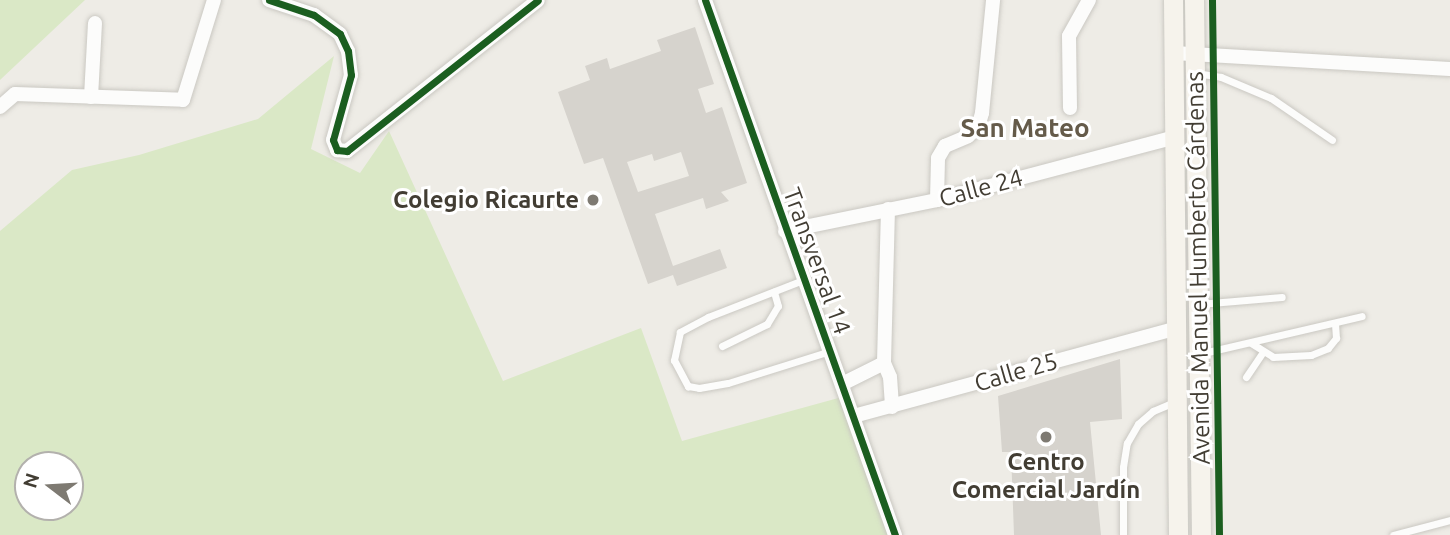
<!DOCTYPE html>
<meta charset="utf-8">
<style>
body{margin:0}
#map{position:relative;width:1450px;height:535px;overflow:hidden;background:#eeece6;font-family:Ubuntu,sans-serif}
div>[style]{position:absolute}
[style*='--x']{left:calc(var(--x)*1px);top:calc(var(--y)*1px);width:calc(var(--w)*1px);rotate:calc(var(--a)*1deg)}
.green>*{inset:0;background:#dae8c6}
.building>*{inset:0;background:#d6d3cd}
.roads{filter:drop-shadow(0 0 2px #cac8c2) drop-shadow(0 0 2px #cac8c2)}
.lane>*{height:7px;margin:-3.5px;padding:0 3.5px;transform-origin:3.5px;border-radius:3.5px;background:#fcfcfb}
.street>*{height:14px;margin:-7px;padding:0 7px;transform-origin:7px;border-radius:7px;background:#fcfcfb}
.secondary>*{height:19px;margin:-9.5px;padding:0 9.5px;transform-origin:9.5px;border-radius:9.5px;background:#f6f3ec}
.cycleway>*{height:7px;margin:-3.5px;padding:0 3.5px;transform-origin:3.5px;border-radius:3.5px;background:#1b5e20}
.dots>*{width:19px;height:19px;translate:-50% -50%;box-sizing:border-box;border:4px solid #fff;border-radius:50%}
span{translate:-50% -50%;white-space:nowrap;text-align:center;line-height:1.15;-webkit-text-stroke:6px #fff;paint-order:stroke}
.street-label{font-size:24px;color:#423d33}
.poi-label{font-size:24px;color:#423d33;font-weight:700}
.right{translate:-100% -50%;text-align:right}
.neighbourhood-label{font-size:26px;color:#655b4a;font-weight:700}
.north{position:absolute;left:14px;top:451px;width:70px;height:70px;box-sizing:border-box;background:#fff;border:2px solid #b3b1ad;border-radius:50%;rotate:287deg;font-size:19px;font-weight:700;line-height:28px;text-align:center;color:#423d33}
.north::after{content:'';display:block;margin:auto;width:24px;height:32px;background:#7e7a72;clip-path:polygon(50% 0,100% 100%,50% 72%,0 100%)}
</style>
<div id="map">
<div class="green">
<i style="clip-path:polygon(0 0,85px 0,0 80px)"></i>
<i style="clip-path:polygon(evenodd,334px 56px,311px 149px,360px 173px,389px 131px,503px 381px,641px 328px,682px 441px,842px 397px,889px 535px,0 535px,0 231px,72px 170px,139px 155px,258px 119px,334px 56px,28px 465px,70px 465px,70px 507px,28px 507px,28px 465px)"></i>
</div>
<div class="building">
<i style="clip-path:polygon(evenodd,695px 27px,714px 84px,698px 89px,706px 113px,722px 107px,747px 183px,721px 192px,729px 201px,706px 209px,703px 198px,655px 214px,673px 266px,720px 249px,727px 268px,677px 286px,673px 275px,648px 284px,603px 158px,584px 164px,558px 92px,590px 80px,585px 66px,607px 58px,610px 69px,661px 51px,657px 40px,695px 27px,681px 152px,689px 176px,638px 192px,627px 162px,652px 154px,654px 161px,681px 152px)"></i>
<i style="clip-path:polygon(1120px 359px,1122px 419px,1090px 422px,1101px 535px,1014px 535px,1011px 452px,1002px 452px,998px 396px)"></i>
</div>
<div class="roads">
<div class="lane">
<i style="--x:1196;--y:73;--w:25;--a:9"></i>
<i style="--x:1221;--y:77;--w:54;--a:22.8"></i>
<i style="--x:1271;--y:98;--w:74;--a:34.5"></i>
<i style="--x:803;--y:280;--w:102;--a:158.7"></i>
<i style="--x:708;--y:317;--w:32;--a:152"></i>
<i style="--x:680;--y:332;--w:29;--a:102"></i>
<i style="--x:674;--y:360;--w:30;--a:62"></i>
<i style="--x:688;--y:386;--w:11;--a:10"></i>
<i style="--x:699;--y:388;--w:29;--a:-10"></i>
<i style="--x:728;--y:383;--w:107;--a:-17.4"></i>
<i style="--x:1199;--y:304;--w:83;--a:-4.8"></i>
<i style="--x:1251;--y:343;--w:26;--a:32"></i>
<i style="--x:1273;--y:357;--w:38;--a:-3"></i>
<i style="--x:1311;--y:355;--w:18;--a:-22"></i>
<i style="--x:1328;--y:348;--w:13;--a:-51"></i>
<i style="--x:1336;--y:338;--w:14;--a:-94"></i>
<i style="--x:722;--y:346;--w:50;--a:-26.1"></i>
<i style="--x:767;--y:324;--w:21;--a:-59"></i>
<i style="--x:778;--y:306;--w:15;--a:-106"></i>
<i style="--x:1199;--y:354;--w:167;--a:-13.1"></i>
<i style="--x:1246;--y:377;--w:30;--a:-56"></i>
<i style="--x:1123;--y:535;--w:68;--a:-90"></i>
<i style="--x:1123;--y:467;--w:24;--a:-81"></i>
<i style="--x:1127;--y:443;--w:22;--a:-60"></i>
<i style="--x:1138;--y:424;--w:20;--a:-41"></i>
<i style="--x:1153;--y:411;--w:23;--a:-23"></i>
<i style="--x:1393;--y:535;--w:59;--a:-14.7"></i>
</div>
<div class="street">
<i style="--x:269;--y:0;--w:47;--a:18.4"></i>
<i style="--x:314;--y:15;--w:32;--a:36"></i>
<i style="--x:340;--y:34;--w:19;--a:65"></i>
<i style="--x:348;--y:51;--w:24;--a:83"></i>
<i style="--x:351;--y:75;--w:67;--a:105.5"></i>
<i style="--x:333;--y:140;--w:11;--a:68"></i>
<i style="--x:337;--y:150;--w:10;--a:6"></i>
<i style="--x:347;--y:151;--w:243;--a:-38.3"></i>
<i style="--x:705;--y:0;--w:568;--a:70.45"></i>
<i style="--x:1174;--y:53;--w:276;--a:3.3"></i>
<i style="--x:91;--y:97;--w:74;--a:-86.9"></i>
<i style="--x:0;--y:107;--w:20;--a:-41"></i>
<i style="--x:15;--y:94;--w:168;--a:2"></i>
<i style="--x:183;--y:100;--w:105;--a:-72.8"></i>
<i style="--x:1070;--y:108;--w:72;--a:-90.8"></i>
<i style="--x:1069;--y:36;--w:41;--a:-60.9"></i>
<i style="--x:937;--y:200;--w:42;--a:-88.6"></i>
<i style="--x:938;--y:158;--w:14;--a:-60"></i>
<i style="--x:945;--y:146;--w:25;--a:-23"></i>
<i style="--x:968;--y:136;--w:13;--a:-42"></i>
<i style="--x:978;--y:127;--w:15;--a:-74"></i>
<i style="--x:982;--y:113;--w:114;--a:-84.4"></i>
<i style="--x:888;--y:209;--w:154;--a:91.5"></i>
<i style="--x:884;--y:363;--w:15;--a:67"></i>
<i style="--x:890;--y:377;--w:30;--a:86"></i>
<i style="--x:785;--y:231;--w:155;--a:-11.5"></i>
<i style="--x:937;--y:200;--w:246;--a:-14.8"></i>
<i style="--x:842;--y:384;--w:47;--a:-26.6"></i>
<i style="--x:854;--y:416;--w:335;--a:-15.2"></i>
</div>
<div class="secondary">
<i style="--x:1173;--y:0;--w:535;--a:89.46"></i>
<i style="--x:1194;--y:0;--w:535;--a:89.25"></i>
</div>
</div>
<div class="cycleway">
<i style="--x:269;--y:0;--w:47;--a:18.4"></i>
<i style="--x:314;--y:15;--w:32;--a:36"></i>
<i style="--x:340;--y:34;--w:19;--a:65"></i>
<i style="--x:348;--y:51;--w:24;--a:83"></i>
<i style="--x:351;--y:75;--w:67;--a:105.5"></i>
<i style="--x:333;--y:140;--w:11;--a:68"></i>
<i style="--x:337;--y:150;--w:10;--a:6"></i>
<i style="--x:347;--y:151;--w:243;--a:-38.3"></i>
<i style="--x:705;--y:0;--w:568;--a:70.45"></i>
<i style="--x:1212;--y:0;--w:535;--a:89.25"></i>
</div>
<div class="dots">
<i style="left:593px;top:200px;background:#7e7a72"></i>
<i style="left:1046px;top:437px;background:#7e7a72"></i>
</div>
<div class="street-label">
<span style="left:981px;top:188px;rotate:-15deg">Calle 24</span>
<span style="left:817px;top:261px;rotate:70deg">Transversal 14</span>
<span style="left:1198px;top:268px;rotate:-91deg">Avenida Manuel Humberto Cárdenas</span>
<span style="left:1016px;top:372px;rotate:-16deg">Calle 25</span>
</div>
<div class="poi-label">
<span class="right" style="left:579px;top:200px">Colegio Ricaurte</span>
<span style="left:1046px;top:476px">Centro<br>Comercial Jardín</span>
</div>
<div class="neighbourhood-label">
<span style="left:1025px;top:128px">San Mateo</span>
</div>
<div class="north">N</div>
</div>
